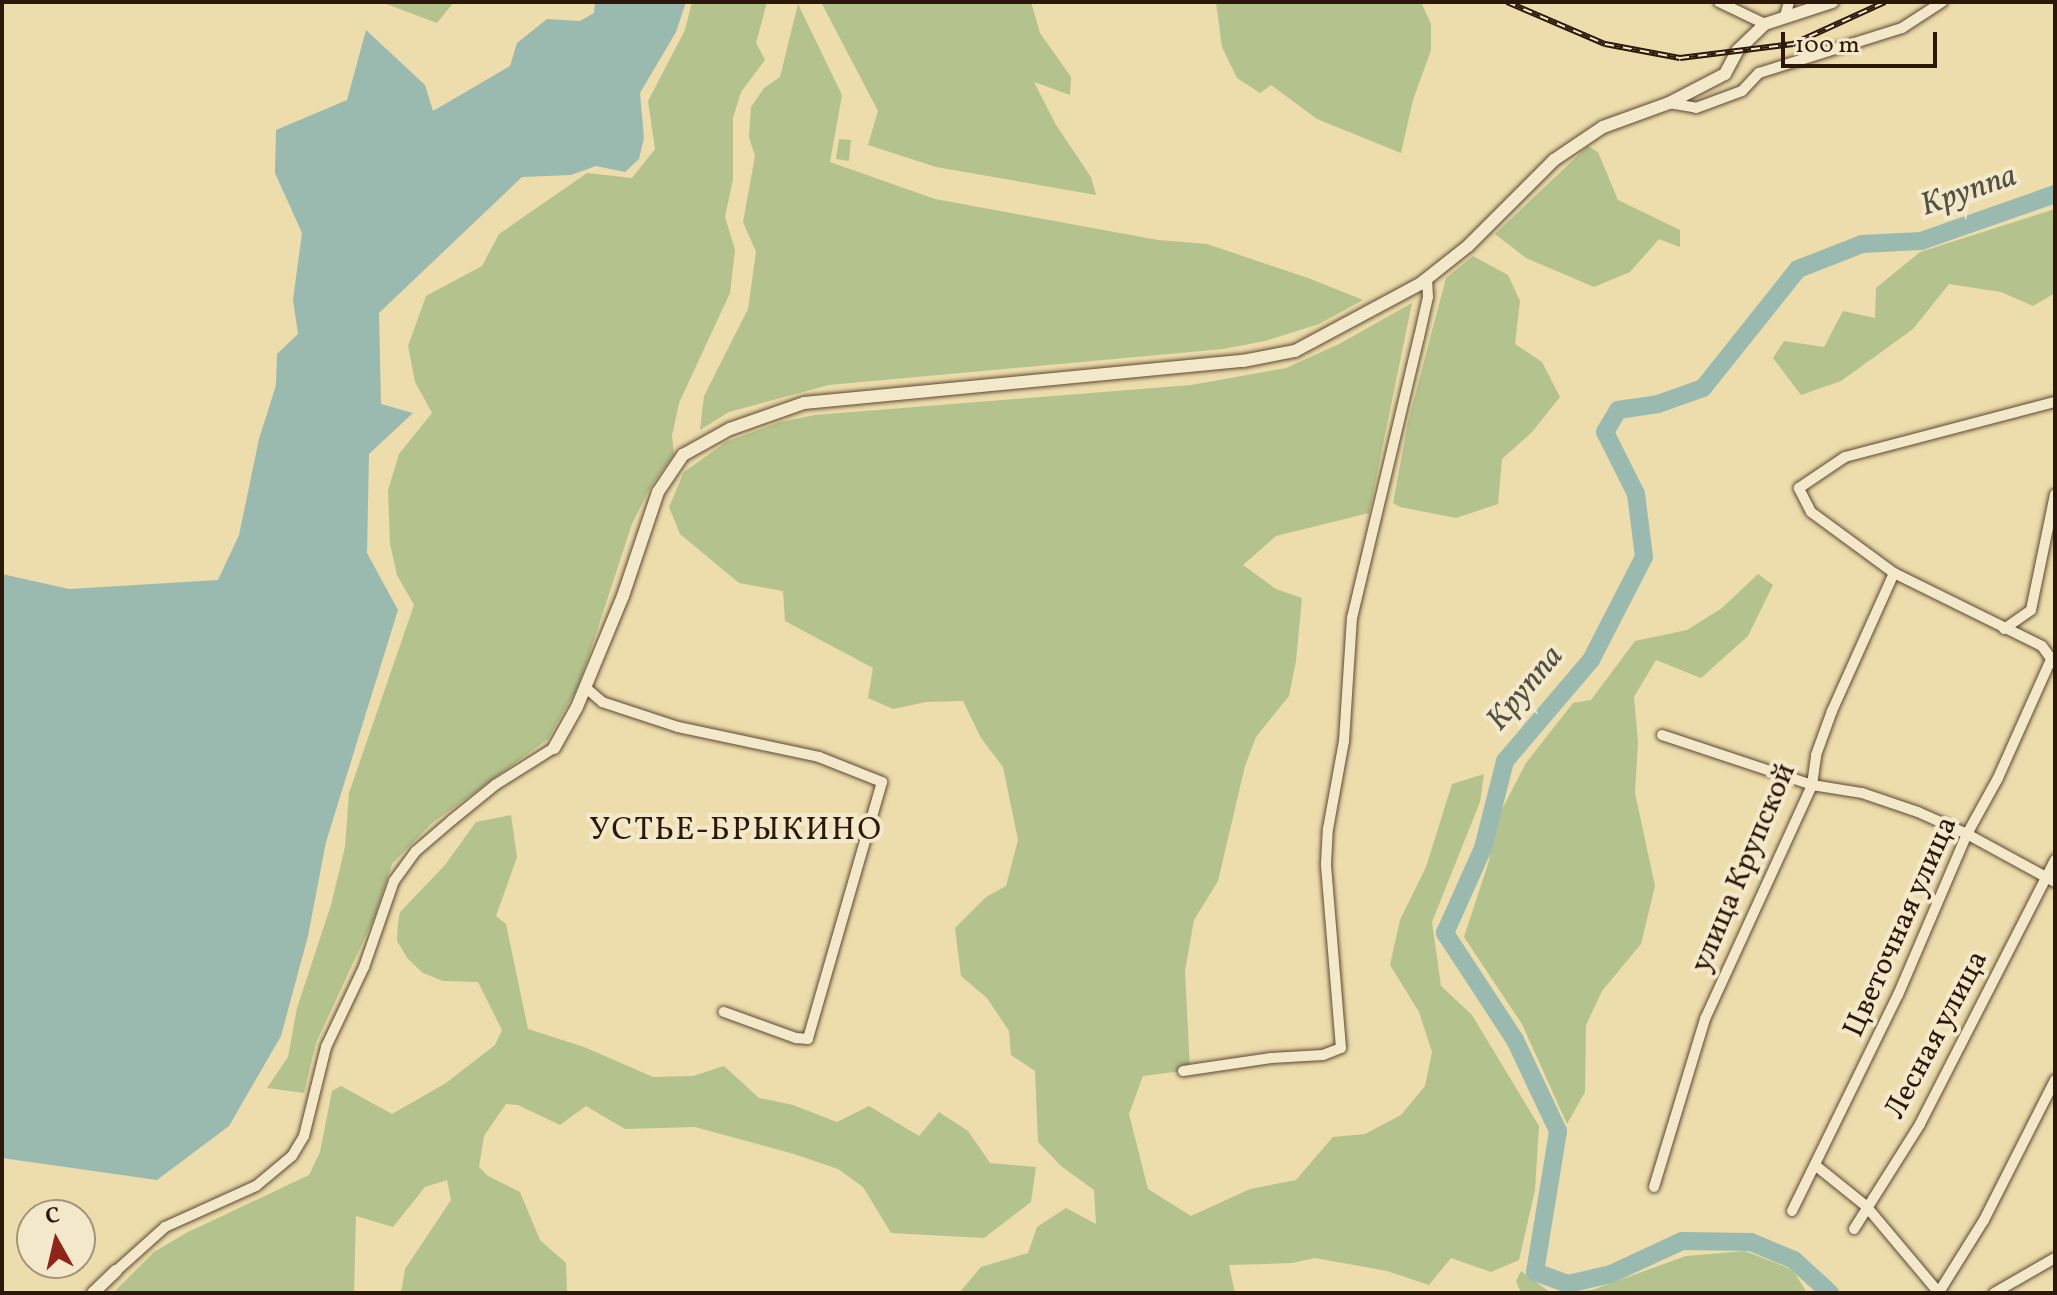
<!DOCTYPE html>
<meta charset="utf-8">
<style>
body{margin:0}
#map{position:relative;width:2057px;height:1295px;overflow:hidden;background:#eddcac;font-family:Vollkorn,serif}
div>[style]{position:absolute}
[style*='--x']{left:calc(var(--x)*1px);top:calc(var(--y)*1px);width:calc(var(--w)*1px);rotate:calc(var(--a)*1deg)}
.green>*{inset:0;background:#b4c28d}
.water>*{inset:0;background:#9abaaf}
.river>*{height:18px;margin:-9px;padding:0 9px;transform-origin:9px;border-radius:9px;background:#9abaaf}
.roads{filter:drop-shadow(0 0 2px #5c4933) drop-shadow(0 0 2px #5c4933)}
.minor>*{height:10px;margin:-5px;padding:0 5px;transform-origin:5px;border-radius:5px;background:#f3e8c9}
.tertiary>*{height:12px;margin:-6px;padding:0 6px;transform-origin:6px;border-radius:6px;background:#f3e8c9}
.rail>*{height:6px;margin-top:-3px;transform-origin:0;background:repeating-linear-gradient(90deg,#f3e8c9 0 9px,#2c180b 0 18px);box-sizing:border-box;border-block:2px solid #2c180b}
span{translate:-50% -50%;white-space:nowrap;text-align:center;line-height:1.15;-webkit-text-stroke:8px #f3e8c9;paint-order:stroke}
.street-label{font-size:30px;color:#2c180b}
.water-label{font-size:32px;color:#525144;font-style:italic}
.neighbourhood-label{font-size:32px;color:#2c180b;letter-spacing:2px}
.frame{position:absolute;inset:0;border:4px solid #2c180b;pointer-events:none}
.north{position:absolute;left:16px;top:1199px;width:80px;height:80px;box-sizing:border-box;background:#f3e8c9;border:2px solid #a3957d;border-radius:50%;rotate:352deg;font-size:22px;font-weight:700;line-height:32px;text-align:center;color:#2c180b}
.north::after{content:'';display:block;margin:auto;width:28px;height:36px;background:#8f2418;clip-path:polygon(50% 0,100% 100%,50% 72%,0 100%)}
.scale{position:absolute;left:1781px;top:32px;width:156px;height:36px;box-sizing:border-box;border:4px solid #2c180b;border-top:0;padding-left:10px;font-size:24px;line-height:28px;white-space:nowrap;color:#2c180b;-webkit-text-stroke:6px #f3e8c9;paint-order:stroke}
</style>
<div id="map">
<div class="green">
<i style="clip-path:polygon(381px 2px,454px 2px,437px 23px)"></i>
<i style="clip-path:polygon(692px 2px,767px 2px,756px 43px,765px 60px,741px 92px,733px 118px,733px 179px,725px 217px,735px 250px,730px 293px,679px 403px,672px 436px,674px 454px,650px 488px,632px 524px,588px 658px,576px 690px,548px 739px,431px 824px,392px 864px,374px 918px,316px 1043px,304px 1093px,267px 1088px,288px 1057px,297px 1008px,331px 905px,345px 847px,349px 793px,414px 605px,397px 575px,390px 544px,388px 490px,399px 454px,432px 413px,415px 382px,408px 346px,426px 296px,482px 266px,499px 234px,587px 173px,632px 178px,655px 149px,648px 101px,685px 30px)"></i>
<i style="clip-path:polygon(821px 2px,1031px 2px,1040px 33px,1071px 77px,1070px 95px,1034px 82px,1056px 125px,1091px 177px,1096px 195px,936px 167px,868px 145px,878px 111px)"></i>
<i style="clip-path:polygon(1216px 2px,1421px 2px,1431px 24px,1431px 50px,1413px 100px,1401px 153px,1317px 119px,1271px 85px,1260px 93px,1237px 78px,1222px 47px)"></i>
<i style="clip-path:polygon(798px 4px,842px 95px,830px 162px,935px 199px,1158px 240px,1207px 244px,1308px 278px,1363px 300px,1319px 324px,1265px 341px,1223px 349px,829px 385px,729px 412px,700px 430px,704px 396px,748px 309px,756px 252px,743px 222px,755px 156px,749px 137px,751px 107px,764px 88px,780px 77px)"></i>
<i style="clip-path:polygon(839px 139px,851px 140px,849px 161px,836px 159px)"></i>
<i style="clip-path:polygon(1588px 146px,1598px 152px,1618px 200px,1680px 230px,1680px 247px,1659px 239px,1630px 272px,1594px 287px,1526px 258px,1495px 234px)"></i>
<i style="clip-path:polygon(2055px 209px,2055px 293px,2033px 306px,2001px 292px,1949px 284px,1913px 329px,1841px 381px,1801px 395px,1773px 358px,1784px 341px,1824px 347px,1843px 311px,1875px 318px,1876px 288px,1920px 252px)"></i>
<i style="clip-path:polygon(1473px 256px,1508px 275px,1520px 301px,1515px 344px,1542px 362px,1560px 397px,1532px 432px,1502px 459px,1498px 504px,1456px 518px,1400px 507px,1393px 503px,1408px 422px,1446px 278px)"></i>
<i style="clip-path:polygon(1412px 303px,1369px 513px,1276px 536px,1243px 565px,1276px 589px,1302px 598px,1296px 661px,1289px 696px,1256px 737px,1245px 766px,1218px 881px,1194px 920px,1185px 971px,1190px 1070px,1143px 1076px,1129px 1114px,1148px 1189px,1191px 1216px,1250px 1189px,1296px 1180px,1333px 1137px,1365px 1134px,1401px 1115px,1425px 1086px,1432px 1052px,1419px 1012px,1390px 965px,1400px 920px,1426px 867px,1452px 784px,1484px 774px,1480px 802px,1432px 922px,1441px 986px,1472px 1015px,1539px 1126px,1535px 1190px,1519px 1260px,1491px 1272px,1451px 1258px,1429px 1285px,1387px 1271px,1315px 1258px,1292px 1263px,1229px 1265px,1235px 1293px,959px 1293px,981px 1267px,1028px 1253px,1037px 1227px,1066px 1208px,1096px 1224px,1094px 1190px,1061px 1166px,1038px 1142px,1035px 1071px,1011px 1055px,1009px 1031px,987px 998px,961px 976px,955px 928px,986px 897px,1006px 886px,1018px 840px,1003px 767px,981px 738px,963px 701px,926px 702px,893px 709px,868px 698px,873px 668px,785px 621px,783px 591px,739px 583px,680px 534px,669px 507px,684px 472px,726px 442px,780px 422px,815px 415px,1191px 385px,1286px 368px,1339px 344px)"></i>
<i style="clip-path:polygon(1758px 574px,1773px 585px,1748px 636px,1701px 678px,1656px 660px,1634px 697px,1638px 742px,1635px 793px,1655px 886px,1641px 944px,1602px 991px,1586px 1025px,1585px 1092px,1567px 1124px,1522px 1024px,1464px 937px,1488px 864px,1500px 813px,1526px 763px,1573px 703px,1591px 700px,1635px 641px,1687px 630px,1722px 608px)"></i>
<i style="clip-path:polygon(511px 815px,517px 857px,496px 916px,506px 924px,528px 1029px,584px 1047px,653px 1077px,693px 1076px,724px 1066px,759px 1098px,793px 1105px,837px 1122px,869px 1106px,919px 1136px,939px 1112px,968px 1131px,990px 1163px,1036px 1167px,1031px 1202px,984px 1238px,891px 1233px,863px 1187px,838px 1169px,794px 1154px,695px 1127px,625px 1129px,586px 1106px,560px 1125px,518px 1105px,506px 1104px,484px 1136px,479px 1167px,488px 1176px,520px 1192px,540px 1240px,566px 1263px,567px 1293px,401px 1293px,405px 1269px,451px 1200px,447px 1180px,425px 1187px,393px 1227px,356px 1216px,354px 1293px,113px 1293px,154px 1252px,186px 1233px,309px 1175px,320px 1152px,332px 1091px,341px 1086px,392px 1114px,446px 1083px,495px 1045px,502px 1030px,478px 982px,443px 981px,423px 973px,408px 959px,397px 941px,398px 923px,400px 912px,445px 865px,476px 822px)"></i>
<i style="clip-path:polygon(1745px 1251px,1793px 1270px,1807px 1293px,1556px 1293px,1592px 1290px,1686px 1256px)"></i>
<i style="clip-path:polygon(1521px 1271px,1551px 1293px,1521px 1293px,1516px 1281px)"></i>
</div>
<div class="water">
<i style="clip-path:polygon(595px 2px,686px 2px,676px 32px,640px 93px,644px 138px,639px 159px,625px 172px,596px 166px,571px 175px,522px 177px,379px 313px,381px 404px,413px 413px,369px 454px,367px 553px,398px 610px,326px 842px,308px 936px,281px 1036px,229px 1126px,157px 1180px,2px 1158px,2px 574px,69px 589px,218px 580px,239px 535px,259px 439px,276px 385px,277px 354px,298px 334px,293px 300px,302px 233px,275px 173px,276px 130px,347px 100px,366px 30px,425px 85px,433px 111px,510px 66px,517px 43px,547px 19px,580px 21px,594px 13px)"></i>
</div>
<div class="river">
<i style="--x:1830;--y:1293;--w:49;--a:-137.5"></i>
<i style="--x:1794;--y:1260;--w:47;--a:-157.3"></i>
<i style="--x:1751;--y:1242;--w:69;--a:-179.2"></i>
<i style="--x:1682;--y:1241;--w:78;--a:155.1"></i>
<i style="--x:1611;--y:1274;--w:44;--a:166.9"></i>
<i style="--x:1568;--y:1284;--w:35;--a:-160"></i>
<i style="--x:1535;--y:1272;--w:143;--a:-80.7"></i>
<i style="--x:1558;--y:1131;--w:101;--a:-115.3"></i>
<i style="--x:1515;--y:1040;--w:128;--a:-123.2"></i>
<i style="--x:1445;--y:933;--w:93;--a:-65.9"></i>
<i style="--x:1483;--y:848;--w:90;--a:-75.8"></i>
<i style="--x:1505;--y:761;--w:133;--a:-49.6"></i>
<i style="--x:1591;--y:660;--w:116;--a:-62.8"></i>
<i style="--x:1644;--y:557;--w:64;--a:-97.2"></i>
<i style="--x:1636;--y:494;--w:69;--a:-116.6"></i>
<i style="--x:1605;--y:432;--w:26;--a:-59"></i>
<i style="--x:1618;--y:410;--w:40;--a:-8.5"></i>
<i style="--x:1658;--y:404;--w:48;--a:-19.6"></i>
<i style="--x:1703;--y:388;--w:152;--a:-51.4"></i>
<i style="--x:1798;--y:269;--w:69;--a:-21.3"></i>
<i style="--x:1862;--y:244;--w:59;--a:-2.9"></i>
<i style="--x:1921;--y:241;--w:142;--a:-19.3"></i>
</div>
<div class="roads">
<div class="minor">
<i style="--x:1719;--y:2;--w:51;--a:25.6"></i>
<i style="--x:1785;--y:16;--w:15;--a:-74"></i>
<i style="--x:1669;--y:103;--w:27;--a:10"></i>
<i style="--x:1696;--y:108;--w:49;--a:-20.3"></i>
<i style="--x:1742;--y:91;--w:25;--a:-47"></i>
<i style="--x:1759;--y:73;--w:150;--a:-17.5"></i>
<i style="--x:1902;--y:28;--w:48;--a:-33"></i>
<i style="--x:2004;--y:629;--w:33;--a:-35"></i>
<i style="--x:2031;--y:610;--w:118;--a:-78.3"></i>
<i style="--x:2055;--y:664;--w:22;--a:-126"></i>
<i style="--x:2042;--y:646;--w:165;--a:-153.7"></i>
<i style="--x:1894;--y:573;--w:103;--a:-143.7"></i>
<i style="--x:1811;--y:512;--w:27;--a:-117"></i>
<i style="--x:1799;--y:488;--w:55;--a:-34"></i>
<i style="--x:1845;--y:457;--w:217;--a:-14.7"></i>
<i style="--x:585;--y:687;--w:23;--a:41"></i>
<i style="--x:602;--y:702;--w:80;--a:18.2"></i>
<i style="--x:678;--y:727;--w:144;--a:12"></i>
<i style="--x:819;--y:757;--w:68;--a:21.6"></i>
<i style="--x:882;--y:782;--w:267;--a:106.1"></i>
<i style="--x:808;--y:1039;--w:12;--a:-175"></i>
<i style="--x:796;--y:1038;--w:77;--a:-160.1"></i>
<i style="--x:1662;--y:735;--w:158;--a:18.4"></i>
<i style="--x:1812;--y:785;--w:51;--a:9.1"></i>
<i style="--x:1862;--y:793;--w:59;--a:18.7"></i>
<i style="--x:1918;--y:812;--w:54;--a:24.2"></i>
<i style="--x:1967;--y:834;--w:100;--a:28.6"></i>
<i style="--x:1183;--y:1071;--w:89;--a:-8.4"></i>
<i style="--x:1271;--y:1058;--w:52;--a:-3.3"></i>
<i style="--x:1323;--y:1055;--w:19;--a:-21"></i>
<i style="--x:1341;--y:1048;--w:185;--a:-94.7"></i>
<i style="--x:1326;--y:864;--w:35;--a:-87"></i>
<i style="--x:1328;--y:829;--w:89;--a:-79.7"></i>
<i style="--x:1344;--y:741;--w:123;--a:-86.3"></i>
<i style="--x:1352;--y:618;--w:289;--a:-76.6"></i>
<i style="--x:1419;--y:337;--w:41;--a:-77.3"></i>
<i style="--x:1428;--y:297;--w:19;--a:-93"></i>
<i style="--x:1815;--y:1165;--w:65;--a:38.8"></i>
<i style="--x:1866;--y:1206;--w:114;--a:50"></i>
<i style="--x:1654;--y:1187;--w:176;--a:-73.1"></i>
<i style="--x:1705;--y:1019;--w:257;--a:-65.4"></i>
<i style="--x:1812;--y:785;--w:30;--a:-82"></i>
<i style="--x:1816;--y:755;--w:47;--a:-70"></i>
<i style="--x:1832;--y:711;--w:151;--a:-65.8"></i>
<i style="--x:1792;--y:1211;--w:241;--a:-63.9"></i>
<i style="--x:1898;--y:995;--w:175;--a:-66.8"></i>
<i style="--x:1967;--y:834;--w:64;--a:-61"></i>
<i style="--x:1998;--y:778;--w:127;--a:-65.9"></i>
<i style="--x:1854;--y:1229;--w:124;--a:-57.8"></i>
<i style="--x:1920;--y:1124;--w:297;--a:-62.9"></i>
<i style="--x:116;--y:1271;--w:66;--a:-41.9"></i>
<i style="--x:165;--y:1227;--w:100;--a:-24.3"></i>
<i style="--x:256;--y:1186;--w:47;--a:-39.8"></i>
<i style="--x:292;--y:1156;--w:23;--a:-59"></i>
<i style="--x:304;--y:1136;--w:92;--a:-76.1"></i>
<i style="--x:326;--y:1047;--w:89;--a:-64.6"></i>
<i style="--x:364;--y:967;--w:91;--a:-70.8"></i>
<i style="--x:394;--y:881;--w:37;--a:-54"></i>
<i style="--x:416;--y:851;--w:48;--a:-40.7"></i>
<i style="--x:452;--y:820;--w:55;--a:-39.1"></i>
<i style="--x:495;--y:785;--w:70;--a:-32.1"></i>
<i style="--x:1939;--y:1292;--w:85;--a:-58"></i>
<i style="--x:1984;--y:1220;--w:157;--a:-63.1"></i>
<i style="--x:1994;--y:1293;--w:70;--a:-29.8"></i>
</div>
<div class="tertiary">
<i style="--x:554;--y:748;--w:47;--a:-60.7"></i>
<i style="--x:577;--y:707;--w:120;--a:-67.5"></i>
<i style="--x:623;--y:596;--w:110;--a:-71.4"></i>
<i style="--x:658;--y:492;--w:45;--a:-56"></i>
<i style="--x:683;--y:455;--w:54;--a:-29"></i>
<i style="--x:730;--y:429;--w:78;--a:-19.4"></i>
<i style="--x:804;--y:403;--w:441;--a:-5.5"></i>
<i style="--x:1243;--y:361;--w:53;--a:-10.9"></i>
<i style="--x:1295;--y:351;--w:142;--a:-28.2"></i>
<i style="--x:1420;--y:284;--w:61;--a:-38.4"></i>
<i style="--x:1468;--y:246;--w:122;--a:-45"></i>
<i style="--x:1554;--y:160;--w:59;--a:-34"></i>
<i style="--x:1603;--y:127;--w:70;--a:-20"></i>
<i style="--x:1669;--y:103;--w:63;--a:-27.4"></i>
<i style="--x:1725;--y:74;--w:27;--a:-62"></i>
<i style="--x:1738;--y:50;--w:37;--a:-44"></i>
<i style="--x:1765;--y:24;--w:71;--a:-18.2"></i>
<i style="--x:93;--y:1293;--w:32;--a:-44"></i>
</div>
</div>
<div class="rail">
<i style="--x:1507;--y:2;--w:107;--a:23.2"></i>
<i style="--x:1605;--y:44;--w:76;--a:10.6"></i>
<i style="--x:1680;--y:58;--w:114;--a:-7.1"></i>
<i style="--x:1793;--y:44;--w:101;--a:-24.5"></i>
</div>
<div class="street-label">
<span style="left:1744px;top:868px;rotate:-67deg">улица Крупской</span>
<span style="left:1901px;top:927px;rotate:-66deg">Цветочная улица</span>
<span style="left:1937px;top:1035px;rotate:-62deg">Лесная улица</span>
</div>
<div class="water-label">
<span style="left:1969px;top:192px;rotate:-19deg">Круппа</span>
<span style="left:1526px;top:689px;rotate:-50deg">Круппа</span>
</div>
<div class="neighbourhood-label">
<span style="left:736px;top:831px">УСТЬЕ-БРЫКИНО</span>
</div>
<div class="frame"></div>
<div class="north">С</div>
<div class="scale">100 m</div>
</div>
